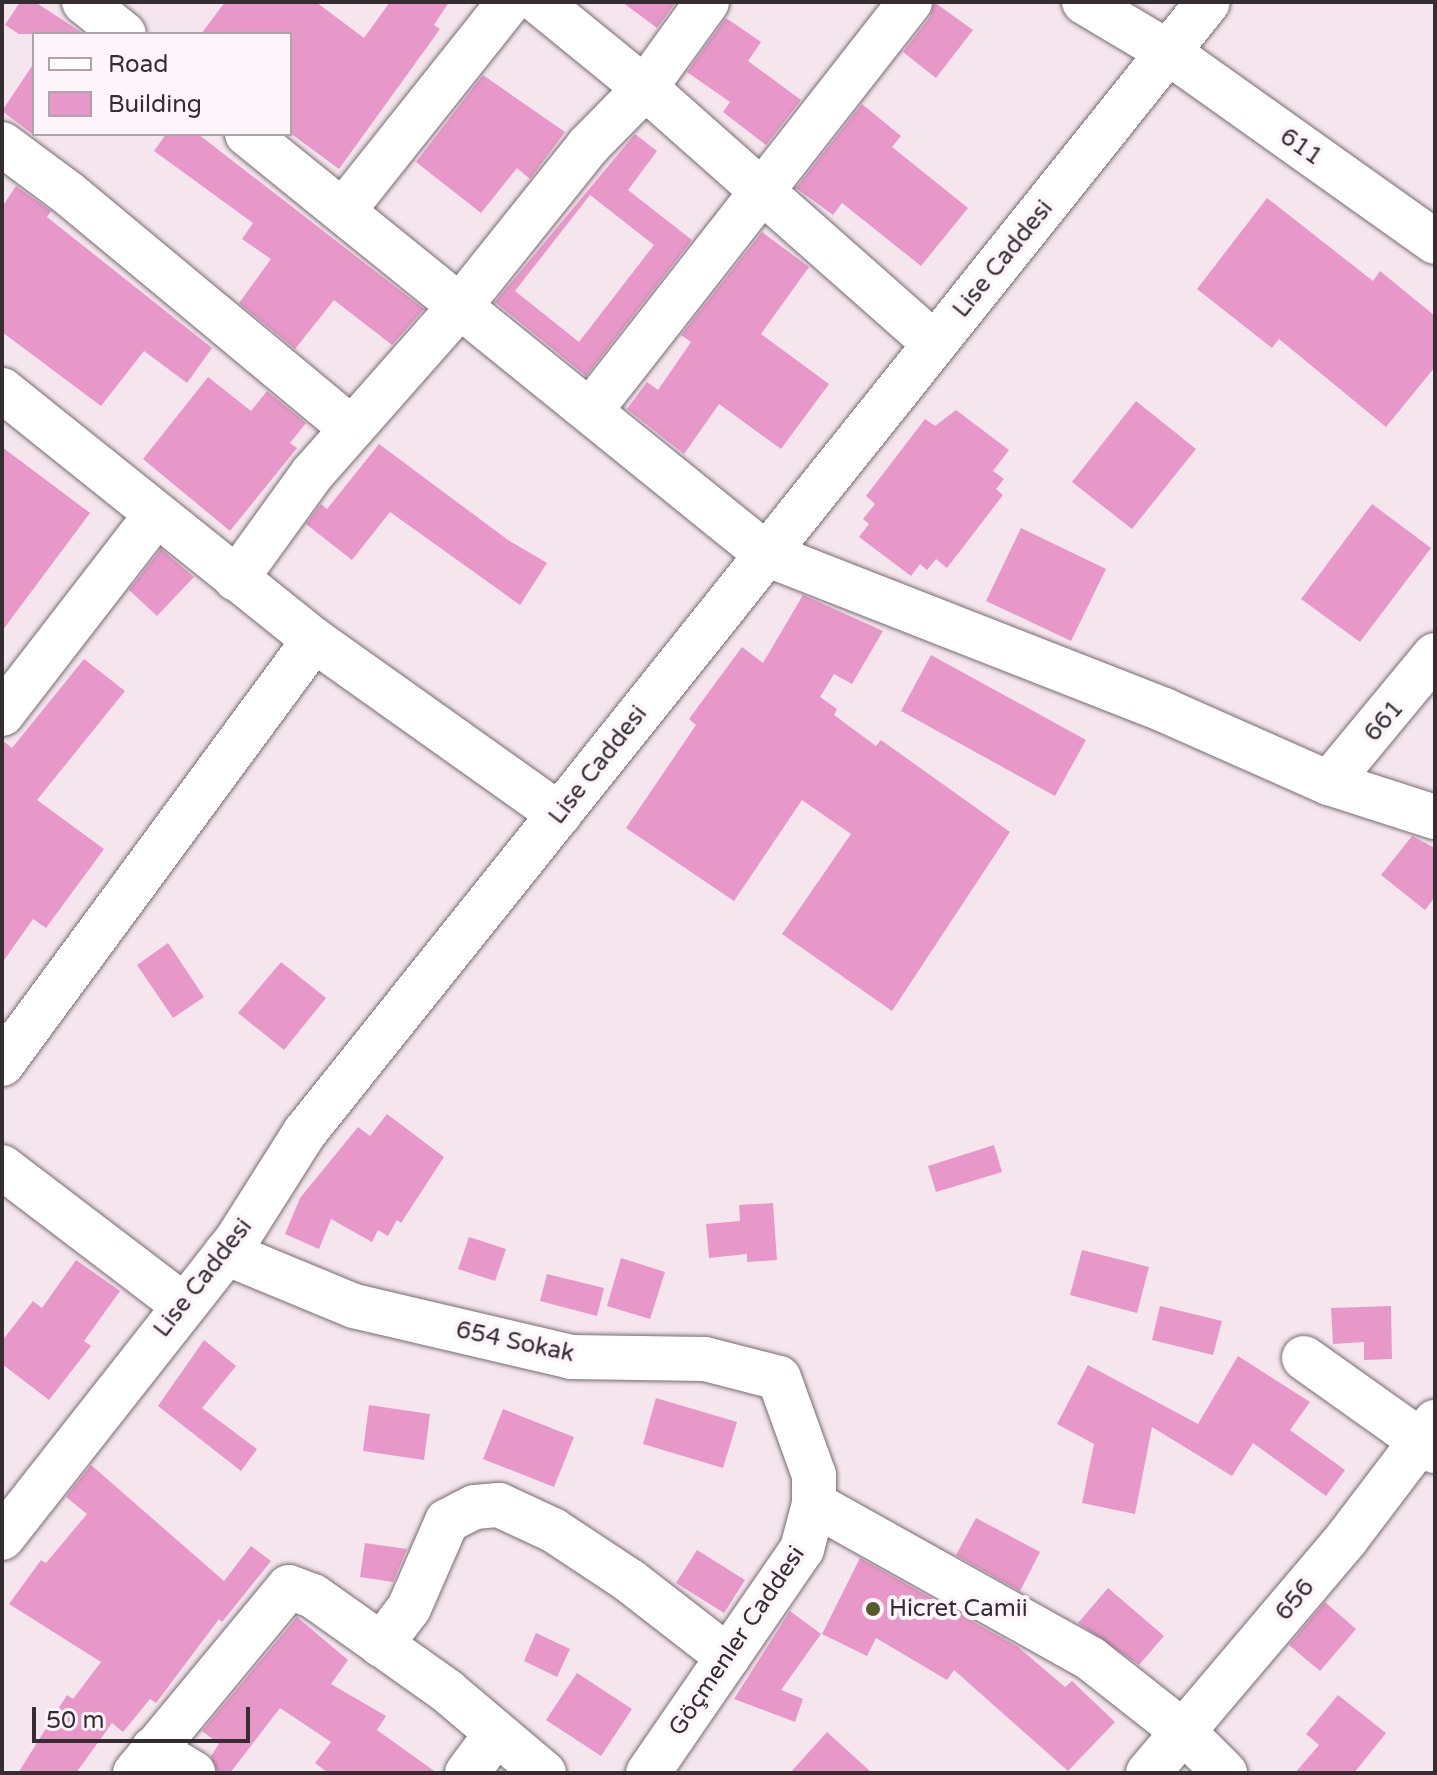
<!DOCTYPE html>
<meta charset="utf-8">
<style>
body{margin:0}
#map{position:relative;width:1437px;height:1775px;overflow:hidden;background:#f5e6ee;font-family:"Varela Round",sans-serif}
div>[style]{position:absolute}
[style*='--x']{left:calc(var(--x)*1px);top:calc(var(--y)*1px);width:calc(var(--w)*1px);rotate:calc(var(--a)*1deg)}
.building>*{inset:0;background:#e898c8}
.roads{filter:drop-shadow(0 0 2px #786b72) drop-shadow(0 0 2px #786b72)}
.minor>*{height:44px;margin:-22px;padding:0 22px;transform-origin:22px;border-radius:22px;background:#fff}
.dots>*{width:22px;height:22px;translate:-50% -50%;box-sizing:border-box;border:4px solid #fef5fa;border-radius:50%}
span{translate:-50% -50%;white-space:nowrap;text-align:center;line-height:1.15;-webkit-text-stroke:8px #fef5fa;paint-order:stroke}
.street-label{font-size:24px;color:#342e32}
.poi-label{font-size:24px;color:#342e32}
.left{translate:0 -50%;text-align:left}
.frame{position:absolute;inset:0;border:4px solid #342e32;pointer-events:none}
.legend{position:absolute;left:32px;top:32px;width:260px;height:104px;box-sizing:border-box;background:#fef5fa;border:2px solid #ada5aa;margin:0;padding:10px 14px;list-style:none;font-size:24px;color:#342e32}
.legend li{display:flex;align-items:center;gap:16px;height:40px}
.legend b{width:40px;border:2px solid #ada5aa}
.scale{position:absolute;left:32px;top:1707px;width:218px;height:36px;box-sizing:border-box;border:4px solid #342e32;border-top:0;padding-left:10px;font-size:24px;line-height:28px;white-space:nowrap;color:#342e32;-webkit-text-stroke:6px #fef5fa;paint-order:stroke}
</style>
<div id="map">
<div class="building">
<i style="clip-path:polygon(20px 2px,35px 2px,84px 34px,19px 34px,5px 25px)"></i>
<i style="clip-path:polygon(225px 2px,316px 2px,364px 38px,390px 2px,449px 2px,434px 25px,440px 29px,339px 169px,290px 133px,290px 34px,201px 34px)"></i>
<i style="clip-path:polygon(622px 2px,676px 2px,657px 28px)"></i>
<i style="clip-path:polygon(934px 2px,973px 30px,936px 78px,903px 52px,930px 17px)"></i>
<i style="clip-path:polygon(726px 18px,761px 42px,748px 61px,801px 100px,766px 145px,723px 112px,730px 102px,687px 72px)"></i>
<i style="clip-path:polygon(34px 63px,34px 135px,2px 111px)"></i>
<i style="clip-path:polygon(483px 75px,565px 132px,530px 179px,517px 168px,481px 213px,416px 162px)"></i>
<i style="clip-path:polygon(862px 104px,901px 136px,892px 147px,968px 208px,921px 266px,842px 203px,833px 215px,796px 188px)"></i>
<i style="clip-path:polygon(166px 134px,198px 134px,424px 309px,392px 345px,334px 300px,295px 349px,239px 303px,271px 259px,242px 239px,253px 223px,154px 151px)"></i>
<i style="clip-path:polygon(evenodd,635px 134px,657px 151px,628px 190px,692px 240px,586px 376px,495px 302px,635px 134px,590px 195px,654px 245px,579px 342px,515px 291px,590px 195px)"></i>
<i style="clip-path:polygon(16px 186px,51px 211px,47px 217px,212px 348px,187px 383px,144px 351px,101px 406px,2px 332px,2px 207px)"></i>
<i style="clip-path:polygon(1267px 198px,1373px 281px,1380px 271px,1435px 316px,1435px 367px,1386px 427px,1279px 339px,1272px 348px,1197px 289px)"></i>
<i style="clip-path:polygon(762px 232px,809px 267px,761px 334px,829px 384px,781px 449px,719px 404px,684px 454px,627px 409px,647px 382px,658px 390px,691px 342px,681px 335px)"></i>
<i style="clip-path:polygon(208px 377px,251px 411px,267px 391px,306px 423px,290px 443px,297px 448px,230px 531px,143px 459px)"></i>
<i style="clip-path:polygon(1136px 401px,1196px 449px,1132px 529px,1072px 482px)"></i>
<i style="clip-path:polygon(956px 410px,1009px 450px,993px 471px,1004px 479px,996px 489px,1003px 495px,947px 568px,936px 559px,927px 570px,920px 564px,911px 576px,859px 537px,869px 524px,863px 519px,875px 504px,866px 496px,925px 419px,935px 426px)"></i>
<i style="clip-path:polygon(379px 444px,508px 540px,547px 563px,520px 605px,390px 512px,352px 560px,306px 524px,321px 504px,327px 509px)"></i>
<i style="clip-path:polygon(2px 447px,90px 513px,2px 631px)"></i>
<i style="clip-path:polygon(1372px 504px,1431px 548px,1360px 642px,1301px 599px)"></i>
<i style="clip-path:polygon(1021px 528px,1106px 569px,1071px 641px,986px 601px)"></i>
<i style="clip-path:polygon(161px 549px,194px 577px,157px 616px,129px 590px)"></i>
<i style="clip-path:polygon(803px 595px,883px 631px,852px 684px,834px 674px,820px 697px,837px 709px,834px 715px,876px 746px,881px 740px,1010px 832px,892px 1011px,782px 934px,851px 834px,802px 800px,734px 901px,626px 828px,696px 725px,689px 719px,742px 647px,763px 663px)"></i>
<i style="clip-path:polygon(931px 655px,1086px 740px,1055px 796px,901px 711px)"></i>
<i style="clip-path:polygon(84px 659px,125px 691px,37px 800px,104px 849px,46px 928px,33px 919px,2px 963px,2px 740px,12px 748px)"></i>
<i style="clip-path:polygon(1412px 836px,1435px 848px,1435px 897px,1425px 910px,1381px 875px)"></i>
<i style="clip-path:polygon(168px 943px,204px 997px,173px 1018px,137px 965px)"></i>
<i style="clip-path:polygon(281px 962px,326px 998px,284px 1050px,238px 1013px)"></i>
<i style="clip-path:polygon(387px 1114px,444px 1157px,401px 1223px,397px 1220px,388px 1236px,378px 1230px,372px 1242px,331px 1219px,319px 1249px,285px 1234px,300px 1198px,358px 1127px,370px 1136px)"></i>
<i style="clip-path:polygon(994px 1145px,1002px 1172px,936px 1192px,928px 1166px)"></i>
<i style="clip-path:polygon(773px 1203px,777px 1260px,747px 1262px,747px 1254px,709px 1258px,706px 1224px,740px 1221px,739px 1205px)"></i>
<i style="clip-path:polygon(469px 1237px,506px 1249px,495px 1281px,458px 1269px)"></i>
<i style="clip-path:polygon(1082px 1250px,1149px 1267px,1137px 1313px,1070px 1295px)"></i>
<i style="clip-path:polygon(621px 1258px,665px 1272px,650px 1319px,607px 1306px)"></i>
<i style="clip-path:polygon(76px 1260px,120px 1291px,84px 1341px,91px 1346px,49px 1400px,2px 1364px,2px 1341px,33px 1301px,42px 1308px)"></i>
<i style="clip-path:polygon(547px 1274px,604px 1288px,597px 1316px,540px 1301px)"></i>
<i style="clip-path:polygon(1160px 1306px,1222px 1321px,1213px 1355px,1152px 1340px)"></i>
<i style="clip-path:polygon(1391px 1306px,1392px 1359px,1364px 1360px,1364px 1342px,1333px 1344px,1331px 1308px)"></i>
<i style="clip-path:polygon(204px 1340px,236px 1366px,202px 1408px,257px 1449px,241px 1471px,158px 1406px)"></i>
<i style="clip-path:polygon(1238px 1356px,1310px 1402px,1290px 1430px,1345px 1470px,1326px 1496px,1253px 1443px,1232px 1476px,1152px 1427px,1135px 1514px,1082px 1503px,1094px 1444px,1057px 1424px,1088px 1365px,1198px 1424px)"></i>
<i style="clip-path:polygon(656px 1398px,737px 1422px,723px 1468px,643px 1444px)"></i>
<i style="clip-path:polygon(369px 1405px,430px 1414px,424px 1460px,363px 1451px)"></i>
<i style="clip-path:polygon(503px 1409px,574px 1437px,554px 1487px,483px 1459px)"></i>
<i style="clip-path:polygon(91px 1465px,224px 1581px,251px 1546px,271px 1561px,222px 1622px,219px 1619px,156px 1703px,150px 1699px,123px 1732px,112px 1723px,76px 1773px,18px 1773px,67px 1695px,73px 1699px,101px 1662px,9px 1604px,41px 1560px,46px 1563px,87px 1514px,66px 1497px)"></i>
<i style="clip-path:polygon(976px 1518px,1040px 1552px,1020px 1591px,956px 1555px)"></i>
<i style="clip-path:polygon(365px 1543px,407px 1549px,393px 1582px,360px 1577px)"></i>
<i style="clip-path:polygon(697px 1550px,745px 1580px,724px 1613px,676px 1583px)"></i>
<i style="clip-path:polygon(860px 1558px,1018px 1647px,1065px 1687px,1072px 1681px,1115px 1722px,1068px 1771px,954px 1670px,947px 1680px,876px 1638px,867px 1656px,822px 1634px)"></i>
<i style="clip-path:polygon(1108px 1588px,1164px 1636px,1139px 1665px,1078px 1623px)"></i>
<i style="clip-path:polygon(1325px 1602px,1356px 1629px,1320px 1671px,1289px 1645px)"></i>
<i style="clip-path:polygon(790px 1611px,821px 1634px,781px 1690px,803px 1699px,795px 1722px,734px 1699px)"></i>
<i style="clip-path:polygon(297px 1617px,348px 1660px,331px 1684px,386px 1716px,377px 1730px,437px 1773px,328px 1773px,315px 1763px,331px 1742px,280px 1708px,230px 1773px,218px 1773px,211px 1756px,219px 1744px,202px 1731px)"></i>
<i style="clip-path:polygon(536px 1633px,570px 1649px,557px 1677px,524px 1661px)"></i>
<i style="clip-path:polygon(577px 1673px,632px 1709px,601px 1756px,546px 1720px)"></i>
<i style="clip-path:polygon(1338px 1695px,1386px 1733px,1354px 1773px,1295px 1773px,1319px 1745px,1306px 1734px)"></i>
<i style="clip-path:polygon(827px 1732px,872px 1773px,790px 1773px)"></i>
</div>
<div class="roads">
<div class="minor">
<i style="--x:84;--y:2;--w:51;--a:38.7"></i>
<i style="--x:539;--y:2;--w:155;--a:39.2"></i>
<i style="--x:659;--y:100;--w:368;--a:41.5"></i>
<i style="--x:1084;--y:2;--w:98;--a:30.8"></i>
<i style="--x:1168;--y:52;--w:328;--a:35.4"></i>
<i style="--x:247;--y:134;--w:668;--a:38.98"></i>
<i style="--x:766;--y:554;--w:427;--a:21.4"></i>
<i style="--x:1164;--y:710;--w:180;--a:23.9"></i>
<i style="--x:1329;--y:783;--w:111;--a:17.8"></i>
<i style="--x:2;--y:144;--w:82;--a:36.6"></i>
<i style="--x:68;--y:193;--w:369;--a:39.7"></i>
<i style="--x:343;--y:211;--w:267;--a:-51.5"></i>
<i style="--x:2;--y:390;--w:400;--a:38.7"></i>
<i style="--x:314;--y:640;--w:301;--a:35.4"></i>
<i style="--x:590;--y:411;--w:519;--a:-51.96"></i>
<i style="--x:236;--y:579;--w:130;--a:-54.1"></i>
<i style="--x:312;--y:474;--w:224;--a:-48.6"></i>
<i style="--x:460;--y:306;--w:205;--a:-51.3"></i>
<i style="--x:588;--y:146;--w:81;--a:-45.5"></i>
<i style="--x:645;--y:88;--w:106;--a:-54.2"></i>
<i style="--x:2;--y:714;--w:249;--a:-52.3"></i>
<i style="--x:1329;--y:783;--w:166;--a:-50.4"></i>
<i style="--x:2;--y:1064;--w:526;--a:-53.65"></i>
<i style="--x:2;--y:1167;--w:226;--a:37.3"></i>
<i style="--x:226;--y:1253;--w:139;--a:22.5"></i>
<i style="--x:354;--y:1306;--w:223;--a:13.2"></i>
<i style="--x:571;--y:1357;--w:134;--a:0.9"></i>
<i style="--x:705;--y:1359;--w:76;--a:14.4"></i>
<i style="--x:779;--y:1378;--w:103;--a:70.2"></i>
<i style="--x:814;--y:1475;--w:29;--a:90"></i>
<i style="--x:814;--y:1504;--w:47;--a:104.9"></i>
<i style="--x:802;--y:1549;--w:272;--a:124.5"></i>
<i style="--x:1304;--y:1358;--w:161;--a:35.4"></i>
<i style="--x:814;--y:1504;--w:317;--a:29.2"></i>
<i style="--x:1091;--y:1659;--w:120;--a:38.2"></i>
<i style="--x:1185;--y:1733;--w:57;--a:45"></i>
<i style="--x:2;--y:1538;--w:378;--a:-51.8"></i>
<i style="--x:236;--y:1241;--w:129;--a:-57.7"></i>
<i style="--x:305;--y:1132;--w:1446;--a:-51.37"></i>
<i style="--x:381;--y:1645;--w:46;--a:-52.9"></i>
<i style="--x:409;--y:1608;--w:95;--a:-66.4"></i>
<i style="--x:447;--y:1521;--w:31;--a:-27"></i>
<i style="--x:475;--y:1507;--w:24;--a:-5"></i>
<i style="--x:499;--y:1505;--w:60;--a:24.8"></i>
<i style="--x:553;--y:1530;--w:92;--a:33.5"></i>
<i style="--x:630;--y:1581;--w:124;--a:37.8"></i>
<i style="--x:153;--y:1749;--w:47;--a:31"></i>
<i style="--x:135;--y:1773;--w:241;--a:-50.4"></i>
<i style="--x:289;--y:1587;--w:26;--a:21"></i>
<i style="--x:313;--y:1596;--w:164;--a:35.3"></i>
<i style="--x:447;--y:1691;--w:127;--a:40.2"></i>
<i style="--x:467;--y:1773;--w:49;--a:-53.4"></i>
<i style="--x:1148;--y:1773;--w:308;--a:-49.7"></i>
<i style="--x:1347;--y:1538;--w:146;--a:-52.8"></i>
</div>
</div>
<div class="dots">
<i style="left:873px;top:1609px;background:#555c2a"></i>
</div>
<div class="street-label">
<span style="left:1301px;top:147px;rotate:35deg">611</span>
<span style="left:1003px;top:259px;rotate:-51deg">Lise Caddesi</span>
<span style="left:1384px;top:721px;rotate:-49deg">661</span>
<span style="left:598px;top:765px;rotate:-52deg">Lise Caddesi</span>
<span style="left:203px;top:1278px;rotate:-52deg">Lise Caddesi</span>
<span style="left:515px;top:1342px;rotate:12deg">654 Sokak</span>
<span style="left:1295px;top:1600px;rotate:-50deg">656</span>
<span style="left:737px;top:1641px;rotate:-56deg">Göçmenler Caddesi</span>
</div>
<div class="poi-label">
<span class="left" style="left:889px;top:1609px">Hicret Camii</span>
</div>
<div class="frame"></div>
<ul class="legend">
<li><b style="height:10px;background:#fff"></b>Road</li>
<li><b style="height:22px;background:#e898c8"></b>Building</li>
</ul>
<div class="scale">50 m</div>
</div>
